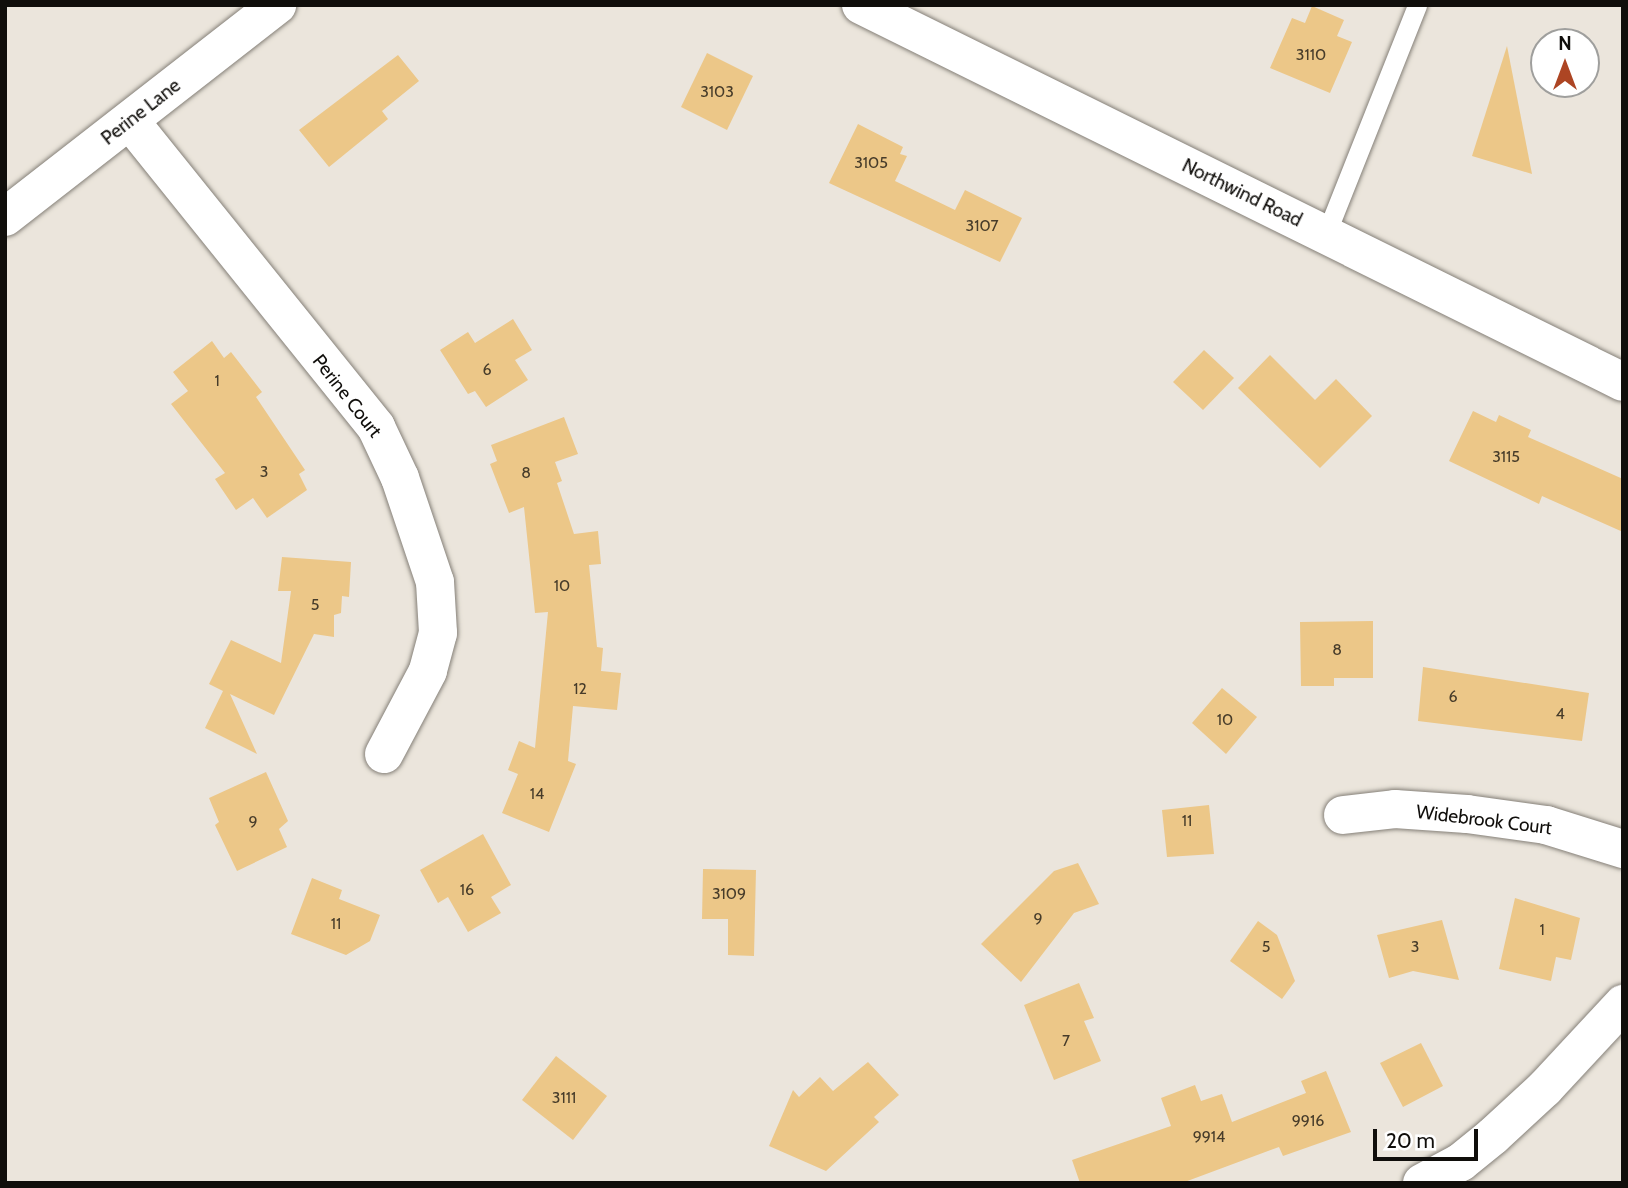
<!DOCTYPE html>
<style>
body{margin:0}
#map{position:relative;width:1628px;height:1188px;overflow:hidden;background:#ebe5dc;font-family:Cabin,sans-serif}
div>[style]{position:absolute}
[style*='--x']{left:calc(var(--x)*1px);top:calc(var(--y)*1px);width:calc(var(--w)*1px);rotate:calc(var(--a)*1deg)}
.building>*{inset:0;background:#ecc788}
.roads{filter:drop-shadow(0 0 2px #858078) drop-shadow(0 0 2px #858078)}
.lane>*{height:19px;margin:-9.5px;padding:0 9.5px;transform-origin:9.5px;border-radius:9.5px;background:#fff}
.street>*{height:38px;margin:-19px;padding:0 19px;transform-origin:19px;border-radius:19px;background:#fff}
.secondary>*{height:38px;margin:-19px;padding:0 19px;transform-origin:19px;border-radius:19px;background:#fff}
span{translate:-50% -50%;white-space:nowrap;text-align:center;line-height:1.15;-webkit-text-stroke:5px #fff;paint-order:stroke}
.number-label{font-size:16px;color:#473c2a}
.number-label span{-webkit-text-stroke-width:0}
.street-label{font-size:19px;color:#100e0b}
.frame{position:absolute;inset:0;border:7px solid #100e0b;pointer-events:none}
.north{position:absolute;left:1530px;top:28px;width:70px;height:70px;box-sizing:border-box;background:#fff;border:2px solid #9f9f9d;border-radius:50%;rotate:0deg;font-size:19px;font-weight:700;line-height:28px;text-align:center;color:#100e0b}
.north::after{content:'';display:block;margin:auto;width:24px;height:32px;background:#ad4523;clip-path:polygon(50% 0,100% 100%,50% 72%,0 100%)}
.scale{position:absolute;left:1373px;top:1129px;width:105px;height:32px;box-sizing:border-box;border:4px solid #100e0b;border-top:0;padding-left:9px;font-size:21px;line-height:24px;white-space:nowrap;color:#100e0b;-webkit-text-stroke:5px #fff;paint-order:stroke}
</style>
<div id="map">
<div class="building">
<i style="clip-path:polygon(1312px 6px,1344px 20px,1337px 36px,1352px 42px,1330px 93px,1270px 68px,1292px 18px,1305px 23px)"></i>
<i style="clip-path:polygon(1507px 46px,1532px 174px,1472px 156px)"></i>
<i style="clip-path:polygon(707px 53px,753px 76px,727px 130px,681px 107px)"></i>
<i style="clip-path:polygon(398px 55px,419px 81px,382px 111px,388px 119px,329px 167px,299px 130px)"></i>
<i style="clip-path:polygon(858px 124px,903px 147px,900px 154px,907px 156px,895px 181px,955px 210px,965px 190px,1022px 218px,1000px 262px,829px 183px)"></i>
<i style="clip-path:polygon(513px 319px,532px 350px,515px 360px,528px 380px,486px 407px,475px 391px,468px 394px,440px 350px,468px 332px,475px 343px)"></i>
<i style="clip-path:polygon(212px 341px,224px 358px,231px 352px,262px 392px,256px 397px,305px 470px,299px 474px,307px 490px,267px 518px,253px 498px,236px 510px,215px 479px,225px 473px,171px 404px,188px 391px,173px 372px)"></i>
<i style="clip-path:polygon(1204px 350px,1234px 378px,1203px 410px,1173px 382px)"></i>
<i style="clip-path:polygon(1270px 355px,1315px 400px,1336px 379px,1372px 416px,1320px 468px,1238px 388px)"></i>
<i style="clip-path:polygon(1473px 411px,1496px 422px,1499px 415px,1531px 430px,1528px 437px,1623px 479px,1623px 532px,1542px 496px,1539px 504px,1449px 461px)"></i>
<i style="clip-path:polygon(564px 417px,578px 454px,555px 462px,562px 481px,557px 483px,574px 534px,598px 531px,601px 564px,589px 565px,597px 647px,603px 648px,601px 671px,621px 673px,617px 710px,573px 706px,568px 761px,576px 764px,549px 832px,502px 813px,518px 774px,508px 770px,519px 741px,535px 748px,548px 612px,535px 613px,524px 507px,509px 513px,490px 464px,497px 461px,491px 445px)"></i>
<i style="clip-path:polygon(282px 557px,351px 562px,349px 597px,342px 596px,341px 613px,334px 615px,334px 637px,314px 634px,274px 715px,230px 694px,257px 754px,205px 728px,223px 691px,209px 684px,231px 640px,281px 663px,291px 591px,278px 591px)"></i>
<i style="clip-path:polygon(1373px 621px,1373px 678px,1334px 678px,1334px 686px,1301px 686px,1300px 622px)"></i>
<i style="clip-path:polygon(1423px 667px,1589px 693px,1582px 741px,1418px 721px)"></i>
<i style="clip-path:polygon(1222px 688px,1257px 717px,1226px 754px,1192px 723px)"></i>
<i style="clip-path:polygon(266px 772px,288px 821px,279px 829px,287px 847px,237px 871px,215px 825px,219px 822px,209px 798px)"></i>
<i style="clip-path:polygon(1209px 805px,1214px 854px,1167px 857px,1162px 810px)"></i>
<i style="clip-path:polygon(483px 834px,511px 885px,491px 897px,501px 913px,468px 932px,448px 897px,438px 903px,420px 870px)"></i>
<i style="clip-path:polygon(1078px 863px,1099px 904px,1074px 913px,1021px 982px,981px 944px,1054px 871px)"></i>
<i style="clip-path:polygon(703px 869px,756px 870px,754px 956px,728px 955px,728px 919px,702px 919px)"></i>
<i style="clip-path:polygon(312px 878px,342px 890px,339px 899px,380px 915px,370px 941px,346px 955px,291px 934px)"></i>
<i style="clip-path:polygon(1515px 898px,1580px 918px,1571px 960px,1556px 957px,1551px 981px,1499px 969px)"></i>
<i style="clip-path:polygon(1442px 920px,1459px 980px,1413px 971px,1389px 978px,1377px 935px)"></i>
<i style="clip-path:polygon(1258px 921px,1277px 935px,1295px 981px,1282px 999px,1230px 961px)"></i>
<i style="clip-path:polygon(1079px 983px,1094px 1018px,1084px 1021px,1101px 1061px,1054px 1080px,1024px 1005px)"></i>
<i style="clip-path:polygon(1421px 1043px,1443px 1086px,1403px 1107px,1380px 1063px)"></i>
<i style="clip-path:polygon(556px 1056px,607px 1096px,573px 1140px,522px 1100px)"></i>
<i style="clip-path:polygon(868px 1062px,899px 1095px,874px 1117px,879px 1122px,826px 1171px,769px 1146px,793px 1090px,799px 1097px,820px 1077px,833px 1091px)"></i>
<i style="clip-path:polygon(1326px 1071px,1351px 1132px,1283px 1156px,1279px 1147px,1182px 1183px,1080px 1183px,1072px 1160px,1171px 1126px,1161px 1098px,1195px 1085px,1201px 1101px,1222px 1094px,1232px 1122px,1306px 1093px,1301px 1081px)"></i>
</div>
<div class="roads">
<div class="lane">
<i style="--x:1326;--y:234;--w:246;--a:-68.3"></i>
</div>
<div class="street">
<i style="--x:130;--y:121;--w:393;--a:51.2"></i>
<i style="--x:376;--y:427;--w:56;--a:64.8"></i>
<i style="--x:400;--y:478;--w:110;--a:71.4"></i>
<i style="--x:435;--y:582;--w:51;--a:86.6"></i>
<i style="--x:438;--y:633;--w:39;--a:105"></i>
<i style="--x:428;--y:671;--w:94;--a:117.9"></i>
<i style="--x:5;--y:217;--w:345;--a:-37.9"></i>
<i style="--x:1343;--y:815;--w:52;--a:-6.6"></i>
<i style="--x:1395;--y:809;--w:72;--a:4"></i>
<i style="--x:1467;--y:814;--w:80;--a:7.9"></i>
<i style="--x:1546;--y:825;--w:81;--a:17.3"></i>
<i style="--x:1422;--y:1183;--w:44;--a:-28.3"></i>
<i style="--x:1461;--y:1162;--w:41;--a:-39.1"></i>
<i style="--x:1493;--y:1136;--w:71;--a:-42.7"></i>
<i style="--x:1545;--y:1088;--w:115;--a:-47.1"></i>
</div>
<div class="secondary">
<i style="--x:861;--y:5;--w:850;--a:26.32"></i>
</div>
</div>
<div class="number-label">
<span style="left:1311px;top:55px">3110</span>
<span style="left:717px;top:92px">3103</span>
<span style="left:871px;top:163px">3105</span>
<span style="left:982px;top:226px">3107</span>
<span style="left:487px;top:370px">6</span>
<span style="left:217px;top:381px">1</span>
<span style="left:1506px;top:457px">3115</span>
<span style="left:264px;top:472px">3</span>
<span style="left:526px;top:473px">8</span>
<span style="left:562px;top:586px">10</span>
<span style="left:315px;top:605px">5</span>
<span style="left:1337px;top:650px">8</span>
<span style="left:580px;top:689px">12</span>
<span style="left:1453px;top:697px">6</span>
<span style="left:1560px;top:714px">4</span>
<span style="left:1225px;top:720px">10</span>
<span style="left:537px;top:794px">14</span>
<span style="left:1187px;top:821px">11</span>
<span style="left:253px;top:822px">9</span>
<span style="left:467px;top:890px">16</span>
<span style="left:729px;top:894px">3109</span>
<span style="left:1038px;top:919px">9</span>
<span style="left:336px;top:924px">11</span>
<span style="left:1542px;top:930px">1</span>
<span style="left:1266px;top:947px">5</span>
<span style="left:1415px;top:947px">3</span>
<span style="left:1066px;top:1041px">7</span>
<span style="left:564px;top:1098px">3111</span>
<span style="left:1308px;top:1121px">9916</span>
<span style="left:1209px;top:1137px">9914</span>
</div>
<div class="street-label">
<span style="left:141px;top:112px;rotate:-38deg">Perine Lane</span>
<span style="left:1242px;top:193px;rotate:26deg">Northwind Road</span>
<span style="left:347px;top:396px;rotate:52deg">Perine Court</span>
<span style="left:1484px;top:820px;rotate:7deg">Widebrook Court</span>
</div>
<div class="frame"></div>
<div class="north">N</div>
<div class="scale">20 m</div>
</div>
